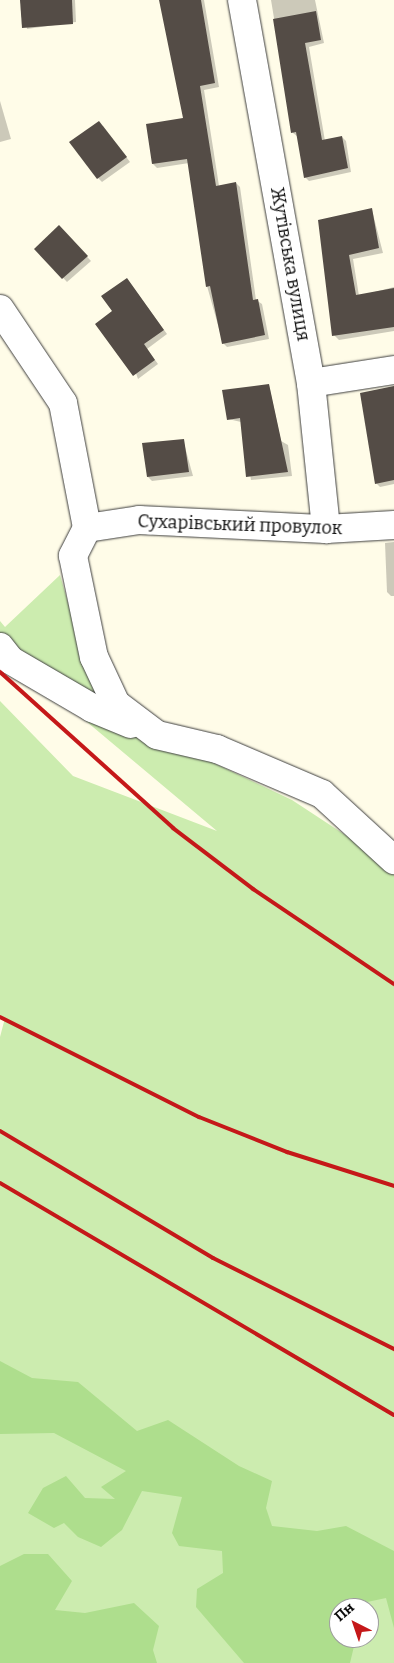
<!DOCTYPE html>
<meta charset="utf-8">
<style>
body{margin:0}
#map{position:relative;width:394px;height:1663px;overflow:hidden;background:#fffce8;font-family:Bitter,serif}
div>[style]{position:absolute}
[style*='--x']{left:calc(var(--x)*1px);top:calc(var(--y)*1px);width:calc(var(--w)*1px);rotate:calc(var(--a)*1deg)}
.green>*{inset:0;background:#ccecaf}
.forest>*{inset:0;background:#aede8d}
.shadow>*{inset:0;background:#0003}
.building>*{inset:0;background:#544c46}
.roads{filter:drop-shadow(0 0 1px #3e3e3e) drop-shadow(0 0 1px #3e3e3e)}
.minor>*{height:28px;margin:-14px;padding:0 14px;transform-origin:14px;border-radius:14px;background:#fff}
.rail>*{height:4px;margin:-2px;padding:0 2px;transform-origin:2px;border-radius:2px;background:#c51819}
span{translate:-50% -50%;white-space:nowrap;text-align:center;line-height:1.15;-webkit-text-stroke:5px #fff;paint-order:stroke}
.street-label{font-size:18px;color:#0b0b0b}
.north{position:absolute;left:329px;top:1598px;width:50px;height:50px;box-sizing:border-box;background:#fff;border:1px solid #9d9d9d;border-radius:50%;rotate:319deg;font-size:14px;font-weight:700;line-height:20px;text-align:center;color:#0b0b0b}
.north::after{content:'';display:block;margin:auto;width:18px;height:22px;background:#c51819;clip-path:polygon(50% 0,100% 100%,50% 72%,0 100%)}
</style>
<div id="map">
<div class="green">
<i style="clip-path:polygon(evenodd,60px 575px,87px 668px,127px 722px,292px 800px,394px 867px,394px 1663px,0 1663px,0 1037px,5px 1018px,0 1015px,0 701px,73px 776px,217px 831px,0 649px,0 621px,5px 627px,60px 575px,339px 1608px,369px 1608px,369px 1638px,339px 1638px,339px 1608px)"></i>
</div>
<div class="forest">
<i style="clip-path:polygon(0 1361px,32px 1378px,78px 1382px,137px 1431px,168px 1420px,239px 1466px,272px 1481px,266px 1508px,272px 1526px,317px 1531px,346px 1526px,394px 1551px,394px 1628px,386px 1598px,339px 1608px,339px 1638px,356px 1638px,350px 1663px,244px 1663px,196px 1607px,197px 1589px,223px 1573px,222px 1551px,179px 1546px,172px 1533px,182px 1497px,142px 1491px,122px 1530px,101px 1547px,78px 1537px,64px 1523px,54px 1528px,28px 1513px,43px 1488px,66px 1476px,85px 1498px,115px 1499px,101px 1487px,126px 1471px,54px 1433px,0 1434px)"></i>
<i style="clip-path:polygon(24px 1554px,48px 1554px,72px 1581px,55px 1610px,85px 1613px,134px 1603px,159px 1626px,153px 1650px,157px 1663px,0 1663px,0 1566px)"></i>
</div>
<div class="shadow">
<i style="clip-path:polygon(22px 0,75px 0,76px 22px,27px 29px)"></i>
<i style="clip-path:polygon(160px 0,204px 0,219px 87px,204px 90px,219px 186px,236px 183px,240px 187px,256px 300px,262px 304px,269px 339px,227px 347px,223px 343px,207px 286px,189px 163px,157px 168px,153px 164px,147px 125px,185px 119px)"></i>
<i style="clip-path:polygon(271px 0,315px 0,324px 43px,309px 47px,325px 141px,342px 137px,346px 141px,351px 172px,309px 181px,305px 177px,298px 137px,293px 133px)"></i>
<i style="clip-path:polygon(0 101px,11px 139px,0 142px)"></i>
<i style="clip-path:polygon(103px 126px,130px 162px,102px 182px,98px 178px)"></i>
<i style="clip-path:polygon(372px 210px,383px 253px,353px 259px,359px 296px,394px 287px,394px 331px,339px 340px,334px 335px,320px 221px)"></i>
<i style="clip-path:polygon(59px 227px,91px 261px,67px 282px,36px 249px)"></i>
<i style="clip-path:polygon(130px 283px,167px 334px,147px 349px,158px 364px,138px 379px,114px 311px)"></i>
<i style="clip-path:polygon(269px 385px,281px 441px,288px 445px,292px 476px,251px 480px,241px 422px,228px 419px)"></i>
<i style="clip-path:polygon(394px 388px,394px 484px,380px 487px,376px 483px)"></i>
<i style="clip-path:polygon(183px 440px,193px 476px,152px 481px,148px 477px)"></i>
<i style="clip-path:polygon(394px 542px,394px 596px,391px 596px,387px 592px,385px 543px)"></i>
</div>
<div class="building">
<i style="clip-path:polygon(20px 0,72px 0,73px 24px,22px 28px)"></i>
<i style="clip-path:polygon(159px 0,201px 0,215px 83px,200px 86px,216px 186px,236px 182px,253px 300px,258px 299px,265px 335px,222px 344px,210px 286px,206px 287px,187px 159px,152px 164px,146px 124px,183px 118px)"></i>
<i style="clip-path:polygon(316px 11px,321px 40px,305px 43px,322px 140px,342px 136px,348px 168px,304px 178px,296px 132px,291px 133px,273px 19px)"></i>
<i style="clip-path:polygon(99px 121px,127px 157px,97px 179px,69px 142px)"></i>
<i style="clip-path:polygon(372px 208px,379px 248px,349px 255px,356px 295px,394px 288px,394px 327px,332px 336px,318px 220px)"></i>
<i style="clip-path:polygon(59px 225px,88px 256px,62px 279px,34px 249px)"></i>
<i style="clip-path:polygon(127px 278px,164px 330px,144px 344px,155px 360px,133px 376px,95px 324px,112px 311px,101px 296px)"></i>
<i style="clip-path:polygon(269px 384px,288px 472px,246px 477px,240px 418px,227px 420px,222px 390px)"></i>
<i style="clip-path:polygon(394px 386px,394px 480px,375px 484px,360px 393px)"></i>
<i style="clip-path:polygon(184px 439px,189px 472px,147px 477px,142px 443px)"></i>
</div>
<div class="roads">
<div class="minor">
<i style="--x:242;--y:0;--w:389;--a:79.8"></i>
<i style="--x:311;--y:383;--w:147;--a:84.1"></i>
<i style="--x:0;--y:309;--w:113;--a:56.2"></i>
<i style="--x:63;--y:403;--w:127;--a:79.1"></i>
<i style="--x:311;--y:383;--w:84;--a:-8.9"></i>
<i style="--x:87;--y:528;--w:31;--a:117"></i>
<i style="--x:73;--y:556;--w:103;--a:78.3"></i>
<i style="--x:94;--y:657;--w:52;--a:64.9"></i>
<i style="--x:116;--y:704;--w:51;--a:37.1"></i>
<i style="--x:157;--y:735;--w:62;--a:13.1"></i>
<i style="--x:217;--y:749;--w:114;--a:23.2"></i>
<i style="--x:322;--y:794;--w:98;--a:42.5"></i>
<i style="--x:87;--y:528;--w:53;--a:-8.7"></i>
<i style="--x:139;--y:520;--w:187;--a:2.8"></i>
<i style="--x:326;--y:529;--w:68;--a:-3.4"></i>
<i style="--x:0;--y:647;--w:16;--a:52"></i>
<i style="--x:10;--y:660;--w:95;--a:30.3"></i>
<i style="--x:92;--y:708;--w:42;--a:22.3"></i>
</div>
</div>
<div class="rail">
<i style="--x:0;--y:672;--w:233;--a:42"></i>
<i style="--x:173;--y:828;--w:101;--a:37.3"></i>
<i style="--x:253;--y:889;--w:170;--a:34"></i>
<i style="--x:0;--y:1017;--w:223;--a:26.7"></i>
<i style="--x:199;--y:1117;--w:95;--a:21.7"></i>
<i style="--x:287;--y:1152;--w:112;--a:17.6"></i>
<i style="--x:0;--y:1131;--w:248;--a:30.8"></i>
<i style="--x:213;--y:1258;--w:203;--a:26.7"></i>
<i style="--x:0;--y:1183;--w:457;--a:30.5"></i>
</div>
<div class="street-label">
<span style="left:290px;top:264px;rotate:80deg">Жутівська вулиця</span>
<span style="left:240px;top:525px;rotate:2deg">Сухарівський провулок</span>
</div>
<div class="north">Пн</div>
</div>
